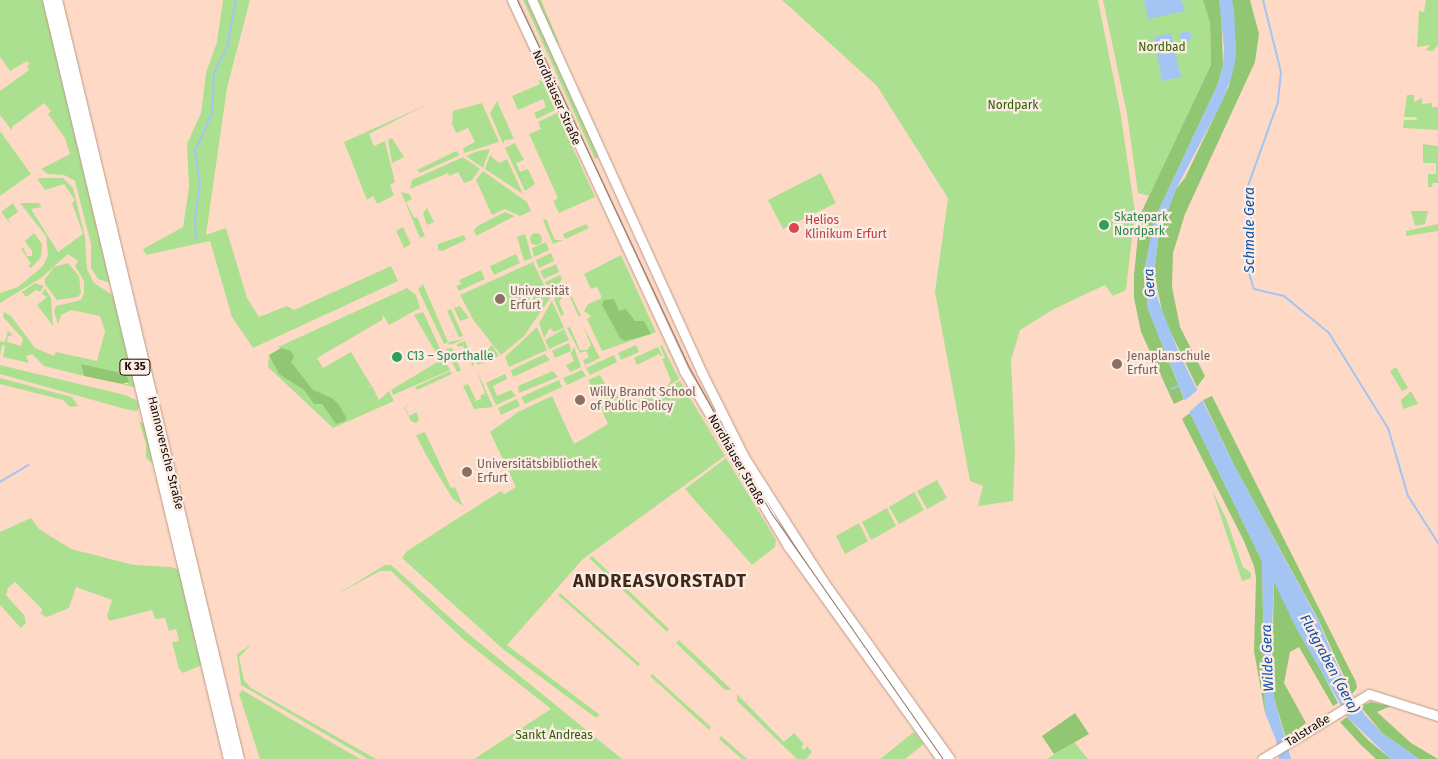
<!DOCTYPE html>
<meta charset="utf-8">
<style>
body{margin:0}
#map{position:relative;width:1438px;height:759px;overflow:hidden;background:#fedac6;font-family:"Fira Sans",sans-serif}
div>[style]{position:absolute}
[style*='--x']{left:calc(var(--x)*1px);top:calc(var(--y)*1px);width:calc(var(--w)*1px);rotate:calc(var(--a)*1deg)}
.green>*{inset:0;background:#ace091}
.round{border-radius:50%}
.forest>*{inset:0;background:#91c773}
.water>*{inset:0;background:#a4c4f4}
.pier>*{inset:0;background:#fedac6}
.stream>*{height:2px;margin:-1px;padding:0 1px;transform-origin:1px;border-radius:1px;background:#a4c4f4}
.roads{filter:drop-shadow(0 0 1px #bc9a87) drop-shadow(0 0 1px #bc9a87)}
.secondary>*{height:9px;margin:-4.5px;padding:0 4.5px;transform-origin:4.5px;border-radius:4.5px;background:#fff}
.trunk>*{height:10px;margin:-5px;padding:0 5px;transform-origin:5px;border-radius:5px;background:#fff}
.tram>*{height:1px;margin:-0.5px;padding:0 0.5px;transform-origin:0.5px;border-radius:0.5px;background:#937a6d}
.dots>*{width:14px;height:14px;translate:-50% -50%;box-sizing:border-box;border:2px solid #fbece4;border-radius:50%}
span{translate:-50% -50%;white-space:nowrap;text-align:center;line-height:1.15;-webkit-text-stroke:4.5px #fbece4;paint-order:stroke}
.shield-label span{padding:1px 4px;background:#fbece4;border:1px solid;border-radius:4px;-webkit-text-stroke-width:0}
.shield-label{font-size:11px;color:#150904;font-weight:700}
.park-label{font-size:12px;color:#2e5e01}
.street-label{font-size:12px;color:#150904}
.leisure-label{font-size:12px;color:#27864d}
.left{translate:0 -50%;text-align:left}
.health-label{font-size:12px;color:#be3a42}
.education-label{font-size:12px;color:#785e54}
.water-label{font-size:14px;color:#0f51ab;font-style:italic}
.district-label{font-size:18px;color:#432818;font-weight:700;letter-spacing:1px}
</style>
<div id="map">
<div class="green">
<i style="clip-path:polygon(0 0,43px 0,110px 283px,98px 279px,91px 268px,91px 244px,75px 181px,64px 175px,48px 174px,41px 169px,70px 154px,65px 138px,48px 114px,51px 111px,44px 103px,12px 127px,12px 131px,0 115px,0 91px,29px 70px,27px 66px,30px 64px,27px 61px,10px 71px,0 57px)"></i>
<i style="clip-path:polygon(223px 0,250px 0,227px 88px,206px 235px,226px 228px,247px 298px,259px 317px,287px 306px,294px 310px,391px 266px,398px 281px,253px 348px,232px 317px,210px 241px,146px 255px,143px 249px,183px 227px,189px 187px,187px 144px,201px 113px,206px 73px,217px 42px)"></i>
<i style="clip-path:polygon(523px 0,528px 0,599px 157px,595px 159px)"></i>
<i style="clip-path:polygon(535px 0,541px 0,559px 43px,555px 43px)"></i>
<i style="clip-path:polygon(782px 0,1098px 0,1120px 110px,1135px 212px,1126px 290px,1113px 296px,1105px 285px,1054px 309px,1020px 330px,1011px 360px,1015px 449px,1013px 501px,978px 506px,983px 486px,970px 481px,935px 292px,948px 198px,877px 86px)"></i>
<i style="clip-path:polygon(1103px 0,1203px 0,1210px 23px,1211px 65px,1149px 196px,1138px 193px,1127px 114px)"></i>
<i style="clip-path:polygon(1426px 0,1438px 0,1438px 45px,1433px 51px,1426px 50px,1430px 45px,1417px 47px,1419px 11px,1424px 12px)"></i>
<i style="clip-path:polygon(538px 80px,542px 81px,555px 110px,537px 119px,534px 113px,546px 107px,543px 99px,518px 110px,512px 96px,540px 84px)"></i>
<i style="clip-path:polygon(1407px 95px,1414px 95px,1414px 102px,1422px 98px,1422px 104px,1432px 103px,1432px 107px,1438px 107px,1438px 130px,1403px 128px,1404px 120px,1417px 120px,1416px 117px,1404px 117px)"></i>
<i style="clip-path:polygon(497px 101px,514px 139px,505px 140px,503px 144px,490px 113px)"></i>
<i style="clip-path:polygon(482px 103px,499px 142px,464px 153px,463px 148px,475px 142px,468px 128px,456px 133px,452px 124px,453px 111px)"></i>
<i style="clip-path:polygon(428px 104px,369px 134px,374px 146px,385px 141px,395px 182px,390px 185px,394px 195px,391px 197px,377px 204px,373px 196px,367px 200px,344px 142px)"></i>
<i style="clip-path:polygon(557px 113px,595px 197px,559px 213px,553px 201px,558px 198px,529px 134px,541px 129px,538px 122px)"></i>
<i style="clip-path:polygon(0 131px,31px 174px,0 196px)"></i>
<i style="clip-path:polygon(392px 138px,404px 157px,392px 163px,388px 140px)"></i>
<i style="clip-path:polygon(515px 143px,524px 160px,516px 163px,520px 172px,528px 169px,535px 184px,525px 191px,505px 148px)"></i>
<i style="clip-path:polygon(1423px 144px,1438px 146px,1438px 183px,1433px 183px,1432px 187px,1428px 187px,1428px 174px,1436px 174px,1436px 163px,1423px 163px)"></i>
<i style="clip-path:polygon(490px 149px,483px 168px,466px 156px,478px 151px)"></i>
<i style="clip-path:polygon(456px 151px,460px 155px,420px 173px,417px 170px)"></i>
<i style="clip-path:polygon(490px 155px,499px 163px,507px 159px,523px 194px,485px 169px)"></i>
<i style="clip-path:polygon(463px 157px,480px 169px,472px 180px,464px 183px,458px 172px,449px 176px,448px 173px,410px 189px,412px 180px)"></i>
<i style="clip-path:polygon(483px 171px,527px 202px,531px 211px,520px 216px,505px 209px,492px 215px,476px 180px)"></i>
<i style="clip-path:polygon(821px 173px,836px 203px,783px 229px,768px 200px)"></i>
<i style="clip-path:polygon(41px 178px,63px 178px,73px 188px,85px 237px,87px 269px,94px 283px,114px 296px,136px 388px,122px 384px,128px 384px,125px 374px,81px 364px,84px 376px,44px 366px,32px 354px,26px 356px,29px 363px,3px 357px,5px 346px,2px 345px,0 356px,0 341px,5px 342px,8px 331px,4px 328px,13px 335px,8px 336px,7px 342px,21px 346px,23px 339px,3px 317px,4px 312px,11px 316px,35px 348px,54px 356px,56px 352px,97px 361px,105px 331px,100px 316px,71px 310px,61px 315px,58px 324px,54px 311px,56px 306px,81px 300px,84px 293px,84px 281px,75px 266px,78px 261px,68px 254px,41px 278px,0 303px,0 293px,18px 287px,43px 266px,48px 255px,46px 236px,20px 203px,39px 203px,42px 207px,31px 209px,58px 252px,83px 234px,72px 203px,75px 200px,64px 184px,45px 190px,37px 179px)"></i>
<i style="clip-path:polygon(401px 192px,409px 194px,412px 199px,406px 202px,414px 218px,417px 217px,425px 236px,420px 238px)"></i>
<i style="clip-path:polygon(13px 203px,18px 212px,8px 219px,11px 225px,1px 212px)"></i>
<i style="clip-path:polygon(427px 208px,434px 222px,427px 225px,423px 213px)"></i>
<i style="clip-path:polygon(1411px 211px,1428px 211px,1425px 224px,1415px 226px)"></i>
<i style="clip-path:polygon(505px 212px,515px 216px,476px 236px,474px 230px,479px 225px)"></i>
<i style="clip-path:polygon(546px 219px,555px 240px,563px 240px,553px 244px,543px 220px)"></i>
<i style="clip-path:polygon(586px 224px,589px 228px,565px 239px,563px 234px)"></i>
<i style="clip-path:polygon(1438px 224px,1438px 231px,1406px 236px,1406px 231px)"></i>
<i style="clip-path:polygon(403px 227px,411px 244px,404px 248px,396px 231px)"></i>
<i style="clip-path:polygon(17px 230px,25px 241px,34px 233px,42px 244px,41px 257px,31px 268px,28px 266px,31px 263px,21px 249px,23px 247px,27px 256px,32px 256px,32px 251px)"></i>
<i class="round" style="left:530px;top:233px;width:12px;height:12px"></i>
<i style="clip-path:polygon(525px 234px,532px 258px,524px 261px,517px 237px)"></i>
<i style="clip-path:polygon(464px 235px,466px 240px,442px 251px,438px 250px,438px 244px)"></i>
<i style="clip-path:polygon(546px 242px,549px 250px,534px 257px,532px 248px)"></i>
<i style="clip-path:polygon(551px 253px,554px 261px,539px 268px,536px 260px)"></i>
<i style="clip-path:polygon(516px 254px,520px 263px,494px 275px,490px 266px)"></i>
<i style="clip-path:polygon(621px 255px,656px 332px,602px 351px,587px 319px,591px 316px,584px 311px,588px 304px,602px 298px,597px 287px,591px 289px,584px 274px)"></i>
<i style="clip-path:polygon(533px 262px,550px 298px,524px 336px,501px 355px,474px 321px,460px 295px)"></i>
<i style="clip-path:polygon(68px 263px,79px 276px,81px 293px,78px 297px,57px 300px,45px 284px,45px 279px,54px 267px)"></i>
<i style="clip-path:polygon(556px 264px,559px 272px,544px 279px,540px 271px)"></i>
<i style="clip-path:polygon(481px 270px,485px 279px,459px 291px,456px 286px,461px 284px,459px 280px)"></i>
<i style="clip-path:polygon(560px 275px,562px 279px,552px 295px,545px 282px)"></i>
<i style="clip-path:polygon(565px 282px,581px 316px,579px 317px,570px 297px,563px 296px,559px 302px,564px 314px,561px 316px,554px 299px)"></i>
<i style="clip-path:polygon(35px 283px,44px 286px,40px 292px,36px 290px,26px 297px,22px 292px)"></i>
<i style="clip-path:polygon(423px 284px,448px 342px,464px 339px,450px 345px,448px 342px,444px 344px,418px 289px)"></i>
<i style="clip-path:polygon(45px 288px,51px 298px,53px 326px,37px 305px,47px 297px,42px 294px)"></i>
<i style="clip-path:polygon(407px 288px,416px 295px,420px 308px,389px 325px,383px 315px,382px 320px,317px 358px,323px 368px,351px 352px,371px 385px,368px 388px,372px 386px,379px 400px,389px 391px,394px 401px,333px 428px,268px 367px,269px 355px,284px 376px,304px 390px,313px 402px,322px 404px,335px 422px,336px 402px,313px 391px,290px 362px,291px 353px,278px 347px)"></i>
<i style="clip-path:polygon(552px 301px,564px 328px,554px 332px,550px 328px,544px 338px,539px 323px)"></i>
<i style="clip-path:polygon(460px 306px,469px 318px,460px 321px,454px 308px)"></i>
<i style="clip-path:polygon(451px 309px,463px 336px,459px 337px,447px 311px)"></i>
<i style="clip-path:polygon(423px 312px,443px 355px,439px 358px,414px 315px)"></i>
<i style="clip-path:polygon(582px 324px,600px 358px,585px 365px,583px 360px,589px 357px,586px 351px,580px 353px,567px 328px,570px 327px,580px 350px,587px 350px,591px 345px)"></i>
<i style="clip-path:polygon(537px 327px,547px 350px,509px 367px,505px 357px)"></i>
<i style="clip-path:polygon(564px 329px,569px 340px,549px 349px,545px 340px)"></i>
<i style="clip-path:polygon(465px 341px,474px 363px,473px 367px,463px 346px,458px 347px,457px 344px)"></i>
<i style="clip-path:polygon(569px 343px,571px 351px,555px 358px,552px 351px)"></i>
<i style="clip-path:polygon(492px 345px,499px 356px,478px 365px,477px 362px)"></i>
<i style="clip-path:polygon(636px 345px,639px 352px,621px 360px,618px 353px)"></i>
<i style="clip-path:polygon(662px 345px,679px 379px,667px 387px,671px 380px,662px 359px,665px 358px,660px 346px)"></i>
<i style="clip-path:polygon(574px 347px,581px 367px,570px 372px,566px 365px,574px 361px,571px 354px)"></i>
<i style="clip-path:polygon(658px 347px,663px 357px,659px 354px,637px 365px,634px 358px)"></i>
<i style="clip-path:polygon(452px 348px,461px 371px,457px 372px,446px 349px)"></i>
<i style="clip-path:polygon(545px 354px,550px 360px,513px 377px,511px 370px)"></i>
<i style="clip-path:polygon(614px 355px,617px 362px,590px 375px,586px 368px)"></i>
<i style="clip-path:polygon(444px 358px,450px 370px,393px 395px,391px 390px)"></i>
<i style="clip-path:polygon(0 365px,125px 395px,138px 401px,139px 407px,137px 411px,125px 409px,0 374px)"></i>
<i style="clip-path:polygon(1396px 367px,1408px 388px,1402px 391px,1390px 371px)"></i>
<i style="clip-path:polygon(476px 370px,483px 384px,493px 407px,474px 409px,463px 386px,468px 384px,476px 400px,473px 402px,481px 399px,480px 396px,485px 393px)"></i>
<i style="clip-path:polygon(582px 370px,586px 376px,567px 385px,563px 378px)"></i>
<i style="clip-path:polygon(450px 371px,452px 374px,417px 390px,415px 387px)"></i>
<i style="clip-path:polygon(553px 371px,558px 377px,519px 393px,518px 386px)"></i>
<i style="clip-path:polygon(505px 374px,507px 379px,493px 386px,497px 396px,511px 390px,516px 396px,496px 405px,486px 383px)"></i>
<i style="clip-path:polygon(600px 375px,613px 398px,622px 394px,627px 406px,680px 381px,725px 456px,583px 559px,507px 645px,600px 715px,596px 718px,503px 649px,402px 558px,407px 551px,455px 520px,501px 491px,504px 494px,516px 487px,490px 432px,518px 412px,552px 396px,574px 444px,608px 424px,588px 380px)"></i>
<i style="clip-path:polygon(0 378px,72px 397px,78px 406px,70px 407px,63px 400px,0 384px)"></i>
<i style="clip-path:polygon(559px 380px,562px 387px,525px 404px,521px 397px)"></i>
<i style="clip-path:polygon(1411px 391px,1418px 404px,1403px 409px,1401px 400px)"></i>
<i style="clip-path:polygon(517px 399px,520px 406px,501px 415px,498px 408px)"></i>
<i style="clip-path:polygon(413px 401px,405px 407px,409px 416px,417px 412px,419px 421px,415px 423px,411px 421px,404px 407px)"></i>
<i style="clip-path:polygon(139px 421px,144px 424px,154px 460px,152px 463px,146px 458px,146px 444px)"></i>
<i style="clip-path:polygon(425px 432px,451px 488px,455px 487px,463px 506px,453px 499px,426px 455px,416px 435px)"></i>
<i style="clip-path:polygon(726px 458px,776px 540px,775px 547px,752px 565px,685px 489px)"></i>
<i style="clip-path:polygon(937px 480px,947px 498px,927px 509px,917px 491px)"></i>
<i style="clip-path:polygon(1212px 490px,1226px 518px,1243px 567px,1251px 573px,1251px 578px,1242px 581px)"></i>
<i style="clip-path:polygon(914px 492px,924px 510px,899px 524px,889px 507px)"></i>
<i style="clip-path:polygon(887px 508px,896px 526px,871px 540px,862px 522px)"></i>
<i style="clip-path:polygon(31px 518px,39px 529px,71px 549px,134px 565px,171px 567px,179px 570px,202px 665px,183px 673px,179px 669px,172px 642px,179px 641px,176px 629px,169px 631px,165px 618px,155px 619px,152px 610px,109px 621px,107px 616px,112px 600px,76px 587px,69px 608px,47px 617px,41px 614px,42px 609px,15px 582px,8px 588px,6px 595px,24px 615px,26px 623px,21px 628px,0 605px,0 532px)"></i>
<i style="clip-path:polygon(859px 523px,868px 541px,845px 554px,836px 536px)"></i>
<i style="clip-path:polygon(592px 556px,669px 629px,667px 632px,589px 558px)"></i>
<i style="clip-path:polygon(385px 565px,391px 565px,466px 632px,622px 759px,474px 759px,551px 709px,464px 640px,391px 571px,380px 571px,334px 596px)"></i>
<i style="clip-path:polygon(560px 593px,640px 664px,638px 666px,558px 595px)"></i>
<i style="clip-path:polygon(679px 640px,682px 643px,732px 690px,725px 690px,676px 643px)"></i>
<i style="clip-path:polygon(252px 644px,239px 657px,244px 680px,251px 688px,376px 759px,368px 759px,241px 685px,237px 654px)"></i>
<i style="clip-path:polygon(652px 674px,711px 727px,709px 730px,650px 676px)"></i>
<i style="clip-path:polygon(242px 690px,296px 722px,360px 759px,260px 759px,239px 694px)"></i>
<i style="clip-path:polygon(737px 694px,784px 742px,794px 733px,804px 744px,801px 747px,804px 750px,807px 746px,812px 752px,806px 759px,797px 759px,737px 701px)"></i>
<i style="clip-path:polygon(914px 732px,924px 744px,919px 748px,905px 759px,880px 759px)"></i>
<i style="clip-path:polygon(721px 736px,747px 759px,742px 759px,719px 739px)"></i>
<i style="clip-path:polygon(1074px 742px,1088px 759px,1047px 759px)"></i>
</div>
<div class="forest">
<i style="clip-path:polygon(1203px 0,1219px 0,1221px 5px,1223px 66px,1217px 86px,1155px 218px,1144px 272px,1148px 309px,1184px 399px,1174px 404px,1141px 332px,1134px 298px,1134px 275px,1140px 215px,1211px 65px,1210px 23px)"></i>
<i style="clip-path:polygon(1232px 0,1250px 0,1259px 34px,1255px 62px,1185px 214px,1173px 253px,1172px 287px,1180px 327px,1205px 376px,1197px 387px,1163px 316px,1154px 272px,1159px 233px,1176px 189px,1185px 178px,1229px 86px,1236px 53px)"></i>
<i style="clip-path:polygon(614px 299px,619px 311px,626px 309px,635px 321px,644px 321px,651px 334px,625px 341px,620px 338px,602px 305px,604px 300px)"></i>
<i style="clip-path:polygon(281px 348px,291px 351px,294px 357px,291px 362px,313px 390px,332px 398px,339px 405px,346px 417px,345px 421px,336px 424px,322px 404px,314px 404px,304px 390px,279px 374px,269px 355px)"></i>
<i style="clip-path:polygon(81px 364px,126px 374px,129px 382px,122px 384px,84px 376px)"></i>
<i style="clip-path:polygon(1212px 396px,1356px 682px,1357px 688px,1352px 694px,1318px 619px,1235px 467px,1203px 400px)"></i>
<i style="clip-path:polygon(1190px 413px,1262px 561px,1265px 713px,1254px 651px,1256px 578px,1254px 566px,1243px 539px,1182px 419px)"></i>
<i style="clip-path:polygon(1274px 581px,1338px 703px,1333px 706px,1299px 647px,1290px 652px,1284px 683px,1306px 723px,1286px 738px,1274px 698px,1272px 673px)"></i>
<i style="clip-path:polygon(1371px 702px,1391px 706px,1377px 712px,1411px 743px,1438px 759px,1419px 759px,1382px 733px,1360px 706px)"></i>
<i style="clip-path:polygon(1075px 713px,1089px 734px,1054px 754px,1042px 736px)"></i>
<i style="clip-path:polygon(1347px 717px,1368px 740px,1391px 759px,1376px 759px,1360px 744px,1340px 722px)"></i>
</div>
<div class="water">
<i style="clip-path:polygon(1144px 0,1181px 0,1185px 11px,1148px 19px)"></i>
<i style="clip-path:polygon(1219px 0,1232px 0,1234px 9px,1236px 53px,1233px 72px,1223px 100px,1176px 189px,1159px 233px,1154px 272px,1158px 300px,1180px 355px,1235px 467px,1318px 620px,1345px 683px,1365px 715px,1382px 733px,1419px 759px,1391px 759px,1349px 719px,1297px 630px,1274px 582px,1271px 650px,1274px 698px,1291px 759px,1279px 759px,1276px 740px,1265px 713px,1262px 561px,1190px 413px,1148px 309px,1144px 272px,1155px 218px,1217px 86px,1223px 66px,1224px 47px)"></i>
<i class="round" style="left:1179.5px;top:30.5px;width:11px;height:11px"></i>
<i style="clip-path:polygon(1171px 33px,1181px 77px,1162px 81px,1154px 37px)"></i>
</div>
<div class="pier">
<i style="clip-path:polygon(1200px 388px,1205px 398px,1187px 414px,1183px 402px)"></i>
</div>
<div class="stream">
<i style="--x:1263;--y:0;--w:74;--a:76"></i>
<i style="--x:1281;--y:72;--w:30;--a:96"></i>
<i style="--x:1278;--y:102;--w:89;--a:109.7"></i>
<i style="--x:1248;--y:186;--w:52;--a:84.5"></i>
<i style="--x:1253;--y:238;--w:35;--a:97"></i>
<i style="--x:1249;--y:273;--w:17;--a:73"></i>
<i style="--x:1254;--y:289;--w:31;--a:13"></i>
<i style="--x:1284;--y:296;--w:58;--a:39.4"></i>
<i style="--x:1329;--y:333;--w:112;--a:58.2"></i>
<i style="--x:1388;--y:428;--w:71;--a:73.6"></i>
<i style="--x:1408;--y:496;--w:56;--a:57.4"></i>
<i style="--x:196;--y:240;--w:21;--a:-93"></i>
<i style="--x:195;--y:219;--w:35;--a:-82"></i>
<i style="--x:200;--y:184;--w:33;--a:-99"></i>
<i style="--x:195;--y:151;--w:42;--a:-65.9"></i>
<i style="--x:212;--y:113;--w:40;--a:-87.1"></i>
<i style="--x:214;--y:73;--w:29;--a:-63"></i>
<i style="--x:227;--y:47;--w:48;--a:-79.2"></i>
<i style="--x:1172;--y:389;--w:10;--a:-29"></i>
<i style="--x:0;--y:482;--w:33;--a:-31"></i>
</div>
<div class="roads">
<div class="secondary">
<i style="--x:512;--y:0;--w:409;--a:65.1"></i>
<i style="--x:684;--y:371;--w:204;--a:59.3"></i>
<i style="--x:788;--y:546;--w:262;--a:54.3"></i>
<i style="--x:532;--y:0;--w:410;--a:65.5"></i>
<i style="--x:702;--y:373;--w:94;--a:63.4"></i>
<i style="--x:744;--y:457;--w:147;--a:57.5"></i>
<i style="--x:823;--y:581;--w:219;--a:54.5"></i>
<i style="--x:1262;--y:759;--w:125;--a:-31.3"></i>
<i style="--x:1369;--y:694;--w:72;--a:17.7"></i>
</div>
<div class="trunk">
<i style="--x:48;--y:0;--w:780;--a:76.59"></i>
<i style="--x:57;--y:0;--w:781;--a:76.52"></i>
</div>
</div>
<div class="tram">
<i style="--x:517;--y:0;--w:405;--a:64.9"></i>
<i style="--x:689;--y:367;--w:98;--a:61.3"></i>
<i style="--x:736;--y:453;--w:71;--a:59.5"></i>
<i style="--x:772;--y:514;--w:299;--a:55.1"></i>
</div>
<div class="dots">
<i style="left:1104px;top:225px;background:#2e9e5b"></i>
<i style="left:794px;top:228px;background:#e0444e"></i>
<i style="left:500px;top:299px;background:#8d6e63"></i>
<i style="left:397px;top:357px;background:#2e9e5b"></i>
<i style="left:1117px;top:364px;background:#8d6e63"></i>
<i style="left:580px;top:400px;background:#8d6e63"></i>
<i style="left:467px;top:472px;background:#8d6e63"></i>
</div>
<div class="shield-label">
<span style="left:135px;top:367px">K 35</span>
</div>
<div class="park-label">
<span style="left:1162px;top:48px">Nordbad</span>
<span style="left:1013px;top:106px">Nordpark</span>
<span style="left:554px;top:736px">Sankt Andreas</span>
</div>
<div class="street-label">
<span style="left:556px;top:98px;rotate:66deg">Nordhäuser Straße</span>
<span style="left:165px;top:453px;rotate:76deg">Hannoversche Straße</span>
<span style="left:736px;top:460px;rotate:60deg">Nordhäuser Straße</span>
<span style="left:1308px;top:731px;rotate:-32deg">Talstraße</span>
</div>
<div class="leisure-label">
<span class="left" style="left:1114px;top:225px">Skatepark<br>Nordpark</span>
<span class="left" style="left:407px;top:357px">C13 – Sporthalle</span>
</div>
<div class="health-label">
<span class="left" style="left:805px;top:228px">Helios<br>Klinikum Erfurt</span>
</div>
<div class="education-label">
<span class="left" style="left:510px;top:299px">Universität<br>Erfurt</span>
<span class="left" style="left:1127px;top:364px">Jenaplanschule<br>Erfurt</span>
<span class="left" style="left:590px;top:400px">Willy Brandt School<br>of Public Policy</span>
<span class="left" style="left:477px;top:472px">Universitätsbibliothek<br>Erfurt</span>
</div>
<div class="water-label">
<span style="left:1250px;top:230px;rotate:-90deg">Schmale Gera</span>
<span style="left:1150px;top:283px;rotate:-93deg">Gera</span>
<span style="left:1268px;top:658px;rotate:-92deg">Wilde Gera</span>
<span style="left:1329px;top:664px;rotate:62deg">Flutgraben (Gera)</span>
</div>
<div class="district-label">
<span style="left:660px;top:581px">ANDREASVORSTADT</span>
</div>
</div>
